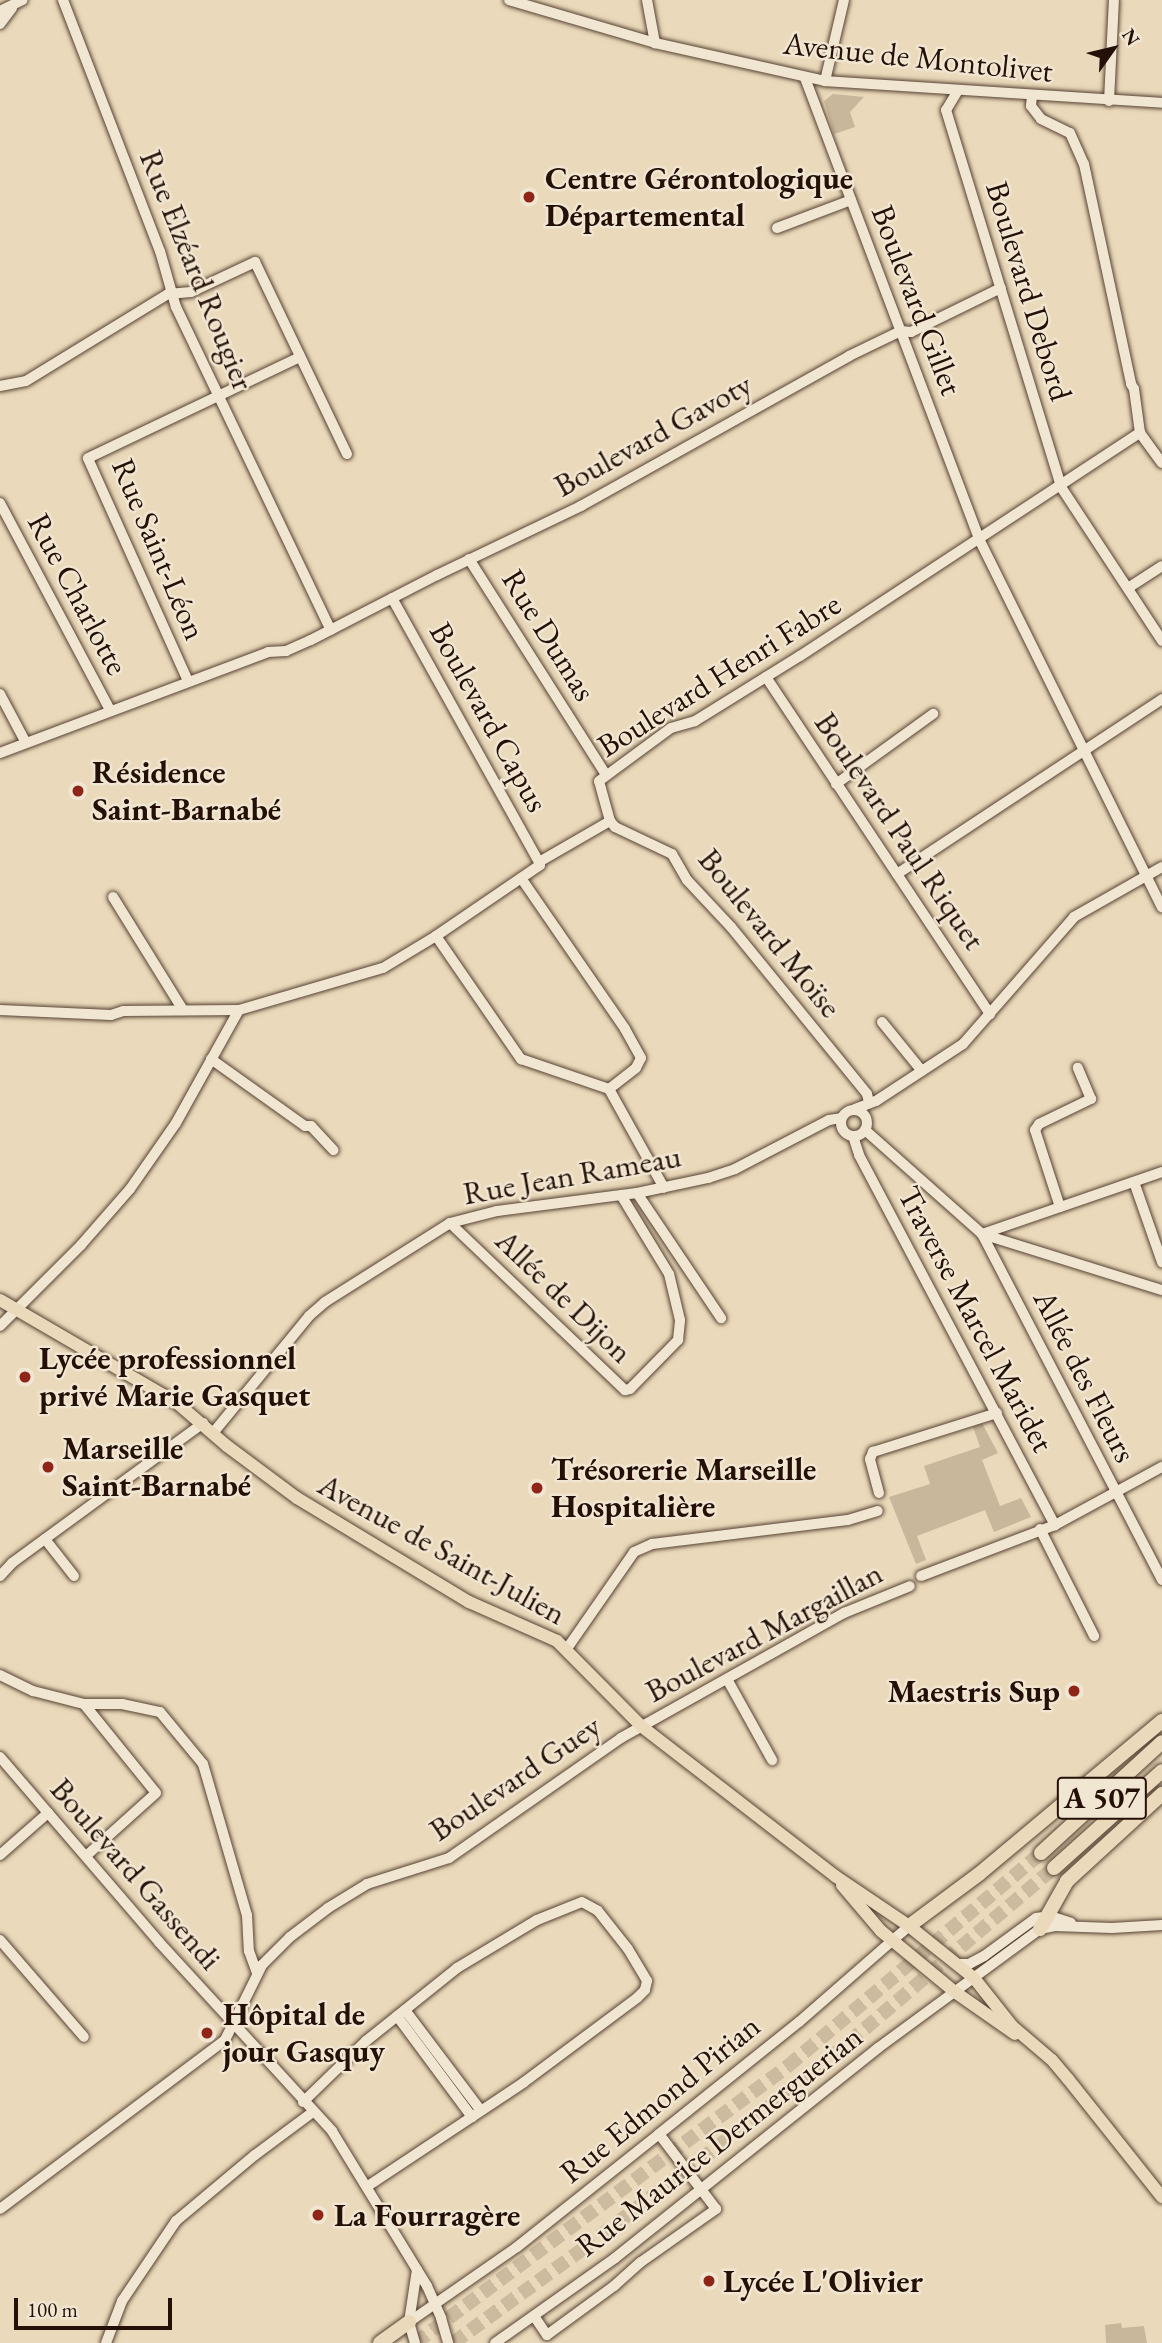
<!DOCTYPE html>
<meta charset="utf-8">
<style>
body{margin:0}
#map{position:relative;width:1162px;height:2343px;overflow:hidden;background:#ead9ba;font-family:"EB Garamond",serif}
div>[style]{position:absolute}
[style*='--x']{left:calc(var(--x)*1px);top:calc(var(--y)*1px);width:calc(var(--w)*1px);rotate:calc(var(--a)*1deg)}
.green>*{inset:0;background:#c8b79b}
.highway-tunnel>*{height:14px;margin-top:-7px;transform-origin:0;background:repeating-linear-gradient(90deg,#ccbb9f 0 14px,transparent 0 21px)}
.roads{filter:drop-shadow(0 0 2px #564233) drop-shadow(0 0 2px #564233)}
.minor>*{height:10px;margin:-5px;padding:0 5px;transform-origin:5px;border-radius:5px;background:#f1e6d2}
.minor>.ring{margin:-5px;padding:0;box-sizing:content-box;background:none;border:10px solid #f1e6d2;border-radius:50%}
.major>*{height:12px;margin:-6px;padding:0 6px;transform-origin:6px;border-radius:6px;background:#ead9ba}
.highway>*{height:14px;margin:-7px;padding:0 7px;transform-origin:7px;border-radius:7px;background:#ead9ba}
.dots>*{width:19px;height:19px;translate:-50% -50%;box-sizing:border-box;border:4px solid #f1e6d2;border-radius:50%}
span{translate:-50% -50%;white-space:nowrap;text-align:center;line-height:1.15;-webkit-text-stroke:5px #f1e6d2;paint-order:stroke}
.shield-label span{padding:2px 5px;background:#f1e6d2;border:2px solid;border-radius:5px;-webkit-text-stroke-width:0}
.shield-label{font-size:30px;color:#241006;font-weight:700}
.street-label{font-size:32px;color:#241006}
.poi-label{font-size:32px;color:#241006;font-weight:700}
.left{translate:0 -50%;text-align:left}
.right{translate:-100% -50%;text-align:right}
.north{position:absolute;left:1078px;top:14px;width:70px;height:70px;-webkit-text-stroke:5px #f1e6d2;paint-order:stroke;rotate:56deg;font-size:19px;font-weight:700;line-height:28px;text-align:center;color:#241006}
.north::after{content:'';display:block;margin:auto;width:24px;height:32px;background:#241006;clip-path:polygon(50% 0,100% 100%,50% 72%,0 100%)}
.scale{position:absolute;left:14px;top:2298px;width:158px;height:32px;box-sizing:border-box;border:4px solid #241006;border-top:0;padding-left:9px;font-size:21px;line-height:24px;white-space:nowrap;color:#241006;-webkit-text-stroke:5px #f1e6d2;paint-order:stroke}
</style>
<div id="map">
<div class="green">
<i style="clip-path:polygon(833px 94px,864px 97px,850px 112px,855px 127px,834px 134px,824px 101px)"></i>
<i style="clip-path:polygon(982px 1423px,998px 1453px,982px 1460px,1000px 1506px,1021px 1498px,1031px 1517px,994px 1532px,985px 1510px,917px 1536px,926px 1560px,916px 1564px,889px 1497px,930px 1484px,924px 1466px,980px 1447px,973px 1427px)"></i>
<i style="clip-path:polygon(1121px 2323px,1122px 2328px,1144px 2326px,1147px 2343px,1106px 2343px,1105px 2325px)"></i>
</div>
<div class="highway-tunnel">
<i style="--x:415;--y:2343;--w:465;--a:-36.6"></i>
<i style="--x:788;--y:2066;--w:331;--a:-40.1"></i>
<i style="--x:453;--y:2343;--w:160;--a:-35.9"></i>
<i style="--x:583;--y:2249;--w:274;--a:-37.3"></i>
<i style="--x:801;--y:2083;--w:332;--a:-40.4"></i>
</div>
<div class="roads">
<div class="minor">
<i style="--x:63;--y:0;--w:269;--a:68.9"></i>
<i style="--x:160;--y:251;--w:58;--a:74.1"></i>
<i style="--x:176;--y:307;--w:358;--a:64.4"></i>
<i style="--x:509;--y:0;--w:152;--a:16.4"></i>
<i style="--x:655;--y:43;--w:174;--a:12.6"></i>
<i style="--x:825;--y:81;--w:338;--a:3.7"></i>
<i style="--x:647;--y:0;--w:44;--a:79.5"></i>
<i style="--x:0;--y:11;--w:25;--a:-26"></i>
<i style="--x:0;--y:24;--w:20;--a:-53"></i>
<i style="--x:805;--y:78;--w:495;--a:69.3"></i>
<i style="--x:980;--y:541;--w:409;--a:63.6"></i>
<i style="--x:825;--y:81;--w:83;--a:-76.8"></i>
<i style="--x:957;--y:92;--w:21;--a:121"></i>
<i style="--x:946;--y:110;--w:394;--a:73"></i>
<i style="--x:1061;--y:487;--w:184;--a:56.7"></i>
<i style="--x:1032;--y:96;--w:10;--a:96"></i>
<i style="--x:1031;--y:106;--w:16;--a:52"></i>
<i style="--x:1041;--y:119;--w:32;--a:26"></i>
<i style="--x:1070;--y:133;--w:34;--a:66"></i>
<i style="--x:1084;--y:164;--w:225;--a:77.9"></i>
<i style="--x:1131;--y:384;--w:6;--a:59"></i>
<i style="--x:1134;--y:389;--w:44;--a:82.2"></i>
<i style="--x:1140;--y:433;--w:37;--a:54"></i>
<i style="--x:1109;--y:101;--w:101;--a:-87.2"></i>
<i style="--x:777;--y:228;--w:79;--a:-20.7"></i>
<i style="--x:0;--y:386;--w:26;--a:-11"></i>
<i style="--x:26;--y:381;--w:167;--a:-31.5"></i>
<i style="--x:168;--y:294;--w:23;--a:-5"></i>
<i style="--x:191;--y:292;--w:71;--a:-25.1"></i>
<i style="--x:255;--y:262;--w:213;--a:64.4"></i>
<i style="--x:0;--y:503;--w:234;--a:62"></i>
<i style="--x:469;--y:559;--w:256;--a:57.6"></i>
<i style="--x:1128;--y:588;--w:40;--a:-32.9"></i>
<i style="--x:392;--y:598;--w:302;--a:60.9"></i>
<i style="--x:766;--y:677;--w:405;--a:56.4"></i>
<i style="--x:188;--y:681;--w:244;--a:-114.2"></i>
<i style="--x:88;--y:458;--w:235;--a:-25.5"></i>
<i style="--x:0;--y:694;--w:55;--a:62"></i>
<i style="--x:0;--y:753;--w:286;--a:-20.6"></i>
<i style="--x:268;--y:652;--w:18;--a:-3"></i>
<i style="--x:286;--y:651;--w:27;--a:-24"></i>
<i style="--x:311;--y:640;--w:142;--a:-27.3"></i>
<i style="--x:437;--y:575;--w:160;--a:-25.6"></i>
<i style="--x:581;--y:506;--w:307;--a:-29.2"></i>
<i style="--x:849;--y:356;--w:58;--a:-25.7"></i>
<i style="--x:901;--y:331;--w:10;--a:6"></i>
<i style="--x:911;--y:332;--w:100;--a:-26.1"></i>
<i style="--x:836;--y:784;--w:120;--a:-35.8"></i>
<i style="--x:610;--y:821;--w:8;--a:50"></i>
<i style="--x:615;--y:827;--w:63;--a:25.3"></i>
<i style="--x:672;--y:854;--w:30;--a:60"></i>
<i style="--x:687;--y:880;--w:64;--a:46.9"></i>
<i style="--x:731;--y:927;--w:215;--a:50.8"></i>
<i style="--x:867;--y:1094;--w:8;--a:76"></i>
<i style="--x:897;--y:874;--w:318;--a:-33.4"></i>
<i style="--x:521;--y:878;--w:183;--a:55.4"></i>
<i style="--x:625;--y:1029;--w:33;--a:61"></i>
<i style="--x:641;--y:1058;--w:11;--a:117"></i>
<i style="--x:636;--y:1068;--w:34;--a:142"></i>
<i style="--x:113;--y:897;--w:133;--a:58.2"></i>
<i style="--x:436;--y:936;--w:150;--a:55.4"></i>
<i style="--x:521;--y:1059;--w:93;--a:18.8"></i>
<i style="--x:609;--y:1089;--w:113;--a:60.9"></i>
<i style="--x:0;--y:1010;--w:111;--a:2.6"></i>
<i style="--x:111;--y:1015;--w:13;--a:-18"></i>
<i style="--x:123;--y:1011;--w:116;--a:-0.5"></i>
<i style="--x:239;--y:1010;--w:150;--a:-16.3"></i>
<i style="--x:383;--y:968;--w:62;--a:-31.1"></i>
<i style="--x:436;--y:936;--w:126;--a:-34.3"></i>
<i style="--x:540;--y:865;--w:3;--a:-108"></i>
<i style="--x:539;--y:862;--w:82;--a:-30"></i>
<i style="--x:610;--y:821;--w:41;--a:-105.4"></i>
<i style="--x:599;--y:781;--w:89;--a:-36.4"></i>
<i style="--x:671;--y:728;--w:25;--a:-16"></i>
<i style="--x:695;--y:721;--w:123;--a:-31.8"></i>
<i style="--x:800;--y:656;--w:407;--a:-33.3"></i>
<i style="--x:882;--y:1022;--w:63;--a:50.8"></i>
<i style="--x:211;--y:1059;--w:115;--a:35.5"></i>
<i style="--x:305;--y:1126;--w:6;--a:0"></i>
<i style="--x:311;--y:1126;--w:33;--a:47"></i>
<i style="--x:855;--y:1109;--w:22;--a:-21"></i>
<i style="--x:876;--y:1101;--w:104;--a:-33.2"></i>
<i style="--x:963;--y:1044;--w:169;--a:-48.8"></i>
<i style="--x:1074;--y:917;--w:101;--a:-29.6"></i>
<i class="ring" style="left:841px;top:1110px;width:16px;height:16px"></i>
<i style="--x:865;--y:1130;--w:157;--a:41.6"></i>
<i style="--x:982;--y:1234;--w:189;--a:17.3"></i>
<i style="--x:853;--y:1136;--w:20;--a:72"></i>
<i style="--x:859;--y:1155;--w:419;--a:62.1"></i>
<i style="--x:1162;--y:1172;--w:190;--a:161"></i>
<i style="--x:982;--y:1234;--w:390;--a:62.5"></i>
<i style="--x:1134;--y:1182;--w:85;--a:70.7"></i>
<i style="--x:637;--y:1193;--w:151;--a:56.1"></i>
<i style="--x:1060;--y:1207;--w:81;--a:-108"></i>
<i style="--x:1035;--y:1130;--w:7;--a:-56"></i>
<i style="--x:1039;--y:1124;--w:58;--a:-25.7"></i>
<i style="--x:1091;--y:1099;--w:34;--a:-113"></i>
<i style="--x:450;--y:1223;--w:242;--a:43.7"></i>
<i style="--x:625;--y:1390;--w:5;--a:-11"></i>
<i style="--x:630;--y:1389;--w:69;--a:-45.6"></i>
<i style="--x:678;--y:1340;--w:20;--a:-84"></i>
<i style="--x:680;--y:1320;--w:47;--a:-103.4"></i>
<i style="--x:669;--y:1274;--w:92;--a:-121.3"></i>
<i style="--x:0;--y:1326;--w:115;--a:-45"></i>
<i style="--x:81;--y:1245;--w:74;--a:-48.8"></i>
<i style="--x:130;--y:1189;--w:80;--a:-55.1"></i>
<i style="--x:176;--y:1123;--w:129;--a:-60.9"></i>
<i style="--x:213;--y:1433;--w:151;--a:-50.6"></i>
<i style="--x:309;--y:1316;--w:21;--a:-41"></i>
<i style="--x:325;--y:1302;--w:148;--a:-32.3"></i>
<i style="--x:450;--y:1223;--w:49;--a:-14.3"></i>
<i style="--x:497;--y:1211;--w:141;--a:-7.3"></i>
<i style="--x:637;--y:1193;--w:73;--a:-11.9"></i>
<i style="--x:708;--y:1178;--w:28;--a:-18"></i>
<i style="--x:735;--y:1169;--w:106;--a:-27.5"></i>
<i style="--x:829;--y:1120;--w:12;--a:-9"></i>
<i style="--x:879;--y:1493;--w:35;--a:-105"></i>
<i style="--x:870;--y:1459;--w:8;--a:-67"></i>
<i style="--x:873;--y:1452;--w:130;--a:-17.5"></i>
<i style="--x:1040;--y:1529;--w:120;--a:63.2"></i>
<i style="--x:45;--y:1539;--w:47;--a:51.9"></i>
<i style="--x:0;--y:1576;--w:18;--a:-47"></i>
<i style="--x:12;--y:1563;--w:237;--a:-36.2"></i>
<i style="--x:921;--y:1576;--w:143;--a:-20.8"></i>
<i style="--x:1055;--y:1525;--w:122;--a:-28.5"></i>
<i style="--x:566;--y:1650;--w:119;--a:-55.2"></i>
<i style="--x:634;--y:1552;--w:20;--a:-24"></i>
<i style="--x:652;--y:1544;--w:197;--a:-7"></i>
<i style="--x:848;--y:1520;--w:31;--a:-17"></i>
<i style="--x:0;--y:1675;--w:37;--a:26"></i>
<i style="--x:33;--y:1691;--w:53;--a:14.3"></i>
<i style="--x:84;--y:1704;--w:114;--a:51"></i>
<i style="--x:156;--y:1793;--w:94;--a:138"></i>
<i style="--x:727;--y:1679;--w:93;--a:60.9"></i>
<i style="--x:84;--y:1704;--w:38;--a:0"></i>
<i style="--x:122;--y:1704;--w:39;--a:12"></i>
<i style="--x:160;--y:1712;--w:67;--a:50.4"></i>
<i style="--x:203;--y:1764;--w:157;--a:73.8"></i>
<i style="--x:247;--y:1915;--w:36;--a:87"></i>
<i style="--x:249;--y:1951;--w:23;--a:70"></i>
<i style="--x:0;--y:1757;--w:244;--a:49.3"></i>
<i style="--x:159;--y:1942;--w:256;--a:47.5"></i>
<i style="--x:332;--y:2131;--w:182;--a:58.5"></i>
<i style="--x:427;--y:2286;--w:35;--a:66"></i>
<i style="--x:441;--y:2318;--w:26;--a:74"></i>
<i style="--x:0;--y:1855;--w:64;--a:-41.2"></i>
<i style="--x:0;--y:1940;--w:128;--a:49.1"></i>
<i style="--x:957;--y:1964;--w:12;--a:0"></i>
<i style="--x:969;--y:1964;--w:17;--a:-28"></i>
<i style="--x:984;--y:1956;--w:64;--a:-36.2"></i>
<i style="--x:1036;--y:1918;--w:14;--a:-8"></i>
<i style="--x:1050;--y:1916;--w:22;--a:18"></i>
<i style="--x:405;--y:2010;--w:126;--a:53"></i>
<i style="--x:397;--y:2016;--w:126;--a:53.4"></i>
<i style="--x:303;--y:2102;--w:88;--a:-44.1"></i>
<i style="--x:366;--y:2041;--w:117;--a:-38.7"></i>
<i style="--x:457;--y:1968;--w:93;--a:-31"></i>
<i style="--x:537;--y:1920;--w:48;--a:-21.8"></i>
<i style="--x:582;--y:1902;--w:18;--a:29"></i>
<i style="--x:598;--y:1911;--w:48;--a:51.7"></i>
<i style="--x:628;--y:1949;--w:37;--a:59"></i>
<i style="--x:647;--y:1981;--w:9;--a:103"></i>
<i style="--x:645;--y:1990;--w:11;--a:135"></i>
<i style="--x:637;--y:1998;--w:142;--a:143.3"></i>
<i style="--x:523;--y:2083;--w:186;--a:146.4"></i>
<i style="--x:0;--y:2209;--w:281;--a:-36.9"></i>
<i style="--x:225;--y:2040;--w:84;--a:-63.7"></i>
<i style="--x:262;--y:1965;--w:40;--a:-45"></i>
<i style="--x:290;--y:1937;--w:48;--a:-37.3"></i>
<i style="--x:328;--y:1908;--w:46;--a:-31.6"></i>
<i style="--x:367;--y:1884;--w:86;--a:-17.6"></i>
<i style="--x:449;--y:1858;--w:210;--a:-34.9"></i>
<i style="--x:621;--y:1738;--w:256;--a:-29.3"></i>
<i style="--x:844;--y:1613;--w:71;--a:-22.2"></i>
<i style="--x:534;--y:2316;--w:23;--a:56"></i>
<i style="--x:547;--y:2335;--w:83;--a:-36.2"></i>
<i style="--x:614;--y:2286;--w:36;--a:-42"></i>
<i style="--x:641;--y:2262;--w:92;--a:-35.2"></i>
<i style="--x:716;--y:2209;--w:94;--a:-127.2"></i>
<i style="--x:409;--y:2322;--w:131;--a:-34.8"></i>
<i style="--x:517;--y:2247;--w:181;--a:-38.5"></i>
<i style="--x:659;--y:2134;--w:179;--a:-38.7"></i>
<i style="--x:799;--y:2022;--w:146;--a:-41.1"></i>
<i style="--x:106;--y:2343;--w:45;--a:-69.1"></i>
<i style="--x:122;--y:2301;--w:97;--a:-56"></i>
<i style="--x:176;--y:2221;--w:103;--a:-39.9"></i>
<i style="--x:255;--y:2155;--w:72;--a:-36.6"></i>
<i style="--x:415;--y:2343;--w:22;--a:-106"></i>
<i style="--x:409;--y:2322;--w:53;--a:-81.3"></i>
<i style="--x:495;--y:2343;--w:147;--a:-35.3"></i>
<i style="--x:615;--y:2258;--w:337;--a:-38.6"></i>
<i style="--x:878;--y:2048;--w:201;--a:-36.3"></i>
<i style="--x:1040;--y:1929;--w:15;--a:-11"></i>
<i style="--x:1055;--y:1926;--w:57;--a:2"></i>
<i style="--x:1112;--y:1928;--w:50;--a:-3.4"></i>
</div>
<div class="major">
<i style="--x:0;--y:1300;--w:205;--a:30.2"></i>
<i style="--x:177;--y:1403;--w:66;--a:40.7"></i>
<i style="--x:227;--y:1446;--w:87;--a:36.6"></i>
<i style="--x:297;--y:1498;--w:201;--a:31.2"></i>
<i style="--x:469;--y:1602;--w:96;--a:23.9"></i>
<i style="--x:557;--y:1641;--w:120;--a:45.3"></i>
<i style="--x:641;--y:1726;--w:245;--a:37.7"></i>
<i style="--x:835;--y:1876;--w:89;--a:34"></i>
<i style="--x:909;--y:1926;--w:83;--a:38.7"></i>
<i style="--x:974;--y:1978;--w:61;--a:51.6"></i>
<i style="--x:1012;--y:2026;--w:52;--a:40.4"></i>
<i style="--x:1052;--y:2060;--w:25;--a:50"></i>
<i style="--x:1068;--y:2079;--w:151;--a:51.5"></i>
<i style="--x:842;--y:1885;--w:60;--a:49.7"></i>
<i style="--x:881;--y:1931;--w:96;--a:39.5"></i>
<i style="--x:955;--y:1992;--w:73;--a:35"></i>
</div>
<div class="highway">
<i style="--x:1041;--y:1853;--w:164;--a:-42.5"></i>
<i style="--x:1054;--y:1868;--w:145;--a:-41.9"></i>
<i style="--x:909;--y:1926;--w:87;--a:-36.6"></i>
<i style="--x:979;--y:1874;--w:239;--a:-39.9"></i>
<i style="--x:1040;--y:1929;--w:55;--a:-60.6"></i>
<i style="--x:1067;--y:1881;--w:129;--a:-42.5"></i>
<i style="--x:380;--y:2343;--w:36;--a:-36"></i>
</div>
</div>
<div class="dots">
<i style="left:529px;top:197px;background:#8f2418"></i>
<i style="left:78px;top:791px;background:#8f2418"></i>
<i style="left:25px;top:1377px;background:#8f2418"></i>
<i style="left:48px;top:1467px;background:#8f2418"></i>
<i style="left:537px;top:1488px;background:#8f2418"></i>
<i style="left:1074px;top:1691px;background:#8f2418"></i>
<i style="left:207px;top:2033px;background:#8f2418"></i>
<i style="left:318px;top:2215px;background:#8f2418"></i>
<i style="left:709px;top:2281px;background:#8f2418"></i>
</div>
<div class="shield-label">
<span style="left:1102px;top:1798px">A 507</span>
</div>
<div class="street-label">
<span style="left:918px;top:57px;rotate:6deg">Avenue de Montolivet</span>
<span style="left:197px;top:270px;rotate:68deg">Rue Elzéard Rougier</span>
<span style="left:1029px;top:291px;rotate:73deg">Boulevard Debord</span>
<span style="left:917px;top:300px;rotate:69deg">Boulevard Gillet</span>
<span style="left:653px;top:435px;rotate:-29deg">Boulevard Gavoty</span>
<span style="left:159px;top:549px;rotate:67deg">Rue Saint-Léon</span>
<span style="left:78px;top:594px;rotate:62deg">Rue Charlotte</span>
<span style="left:549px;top:635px;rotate:58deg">Rue Dumas</span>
<span style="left:719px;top:675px;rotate:-32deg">Boulevard Henri Fabre</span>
<span style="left:489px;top:717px;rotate:61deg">Boulevard Capus</span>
<span style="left:900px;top:831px;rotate:56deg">Boulevard Paul Riquet</span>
<span style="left:770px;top:933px;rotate:51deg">Boulevard Moïse</span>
<span style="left:572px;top:1175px;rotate:-10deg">Rue Jean Rameau</span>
<span style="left:564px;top:1296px;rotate:44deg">Allée de Dijon</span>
<span style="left:976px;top:1319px;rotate:62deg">Traverse Marcel Maridet</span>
<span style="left:1085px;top:1376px;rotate:63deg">Allée des Fleurs</span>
<span style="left:442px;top:1549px;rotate:29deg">Avenue de Saint-Julien</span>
<span style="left:764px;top:1632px;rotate:-28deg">Boulevard Margaillan</span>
<span style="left:515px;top:1778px;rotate:-34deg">Boulevard Guey</span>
<span style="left:136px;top:1874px;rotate:49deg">Boulevard Gassendi</span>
<span style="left:660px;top:2099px;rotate:-39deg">Rue Edmond Pirian</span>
<span style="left:719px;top:2141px;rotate:-38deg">Rue Maurice Dermerguerian</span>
</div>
<div class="poi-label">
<span class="left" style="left:545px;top:197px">Centre Gérontologique<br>Départemental</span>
<span class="left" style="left:92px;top:791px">Résidence<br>Saint-Barnabé</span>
<span class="left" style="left:39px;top:1377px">Lycée professionnel<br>privé Marie Gasquet</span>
<span class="left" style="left:62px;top:1467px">Marseille<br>Saint-Barnabé</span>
<span class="left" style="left:551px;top:1488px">Trésorerie Marseille<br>Hospitalière</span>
<span class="right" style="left:1060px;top:1691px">Maestris Sup</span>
<span class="left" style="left:223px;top:2033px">Hôpital de<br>jour Gasquy</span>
<span class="left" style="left:334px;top:2215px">La Fourragère</span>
<span class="left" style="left:723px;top:2281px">Lycée L'Olivier</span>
</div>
<div class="north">N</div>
<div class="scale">100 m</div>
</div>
